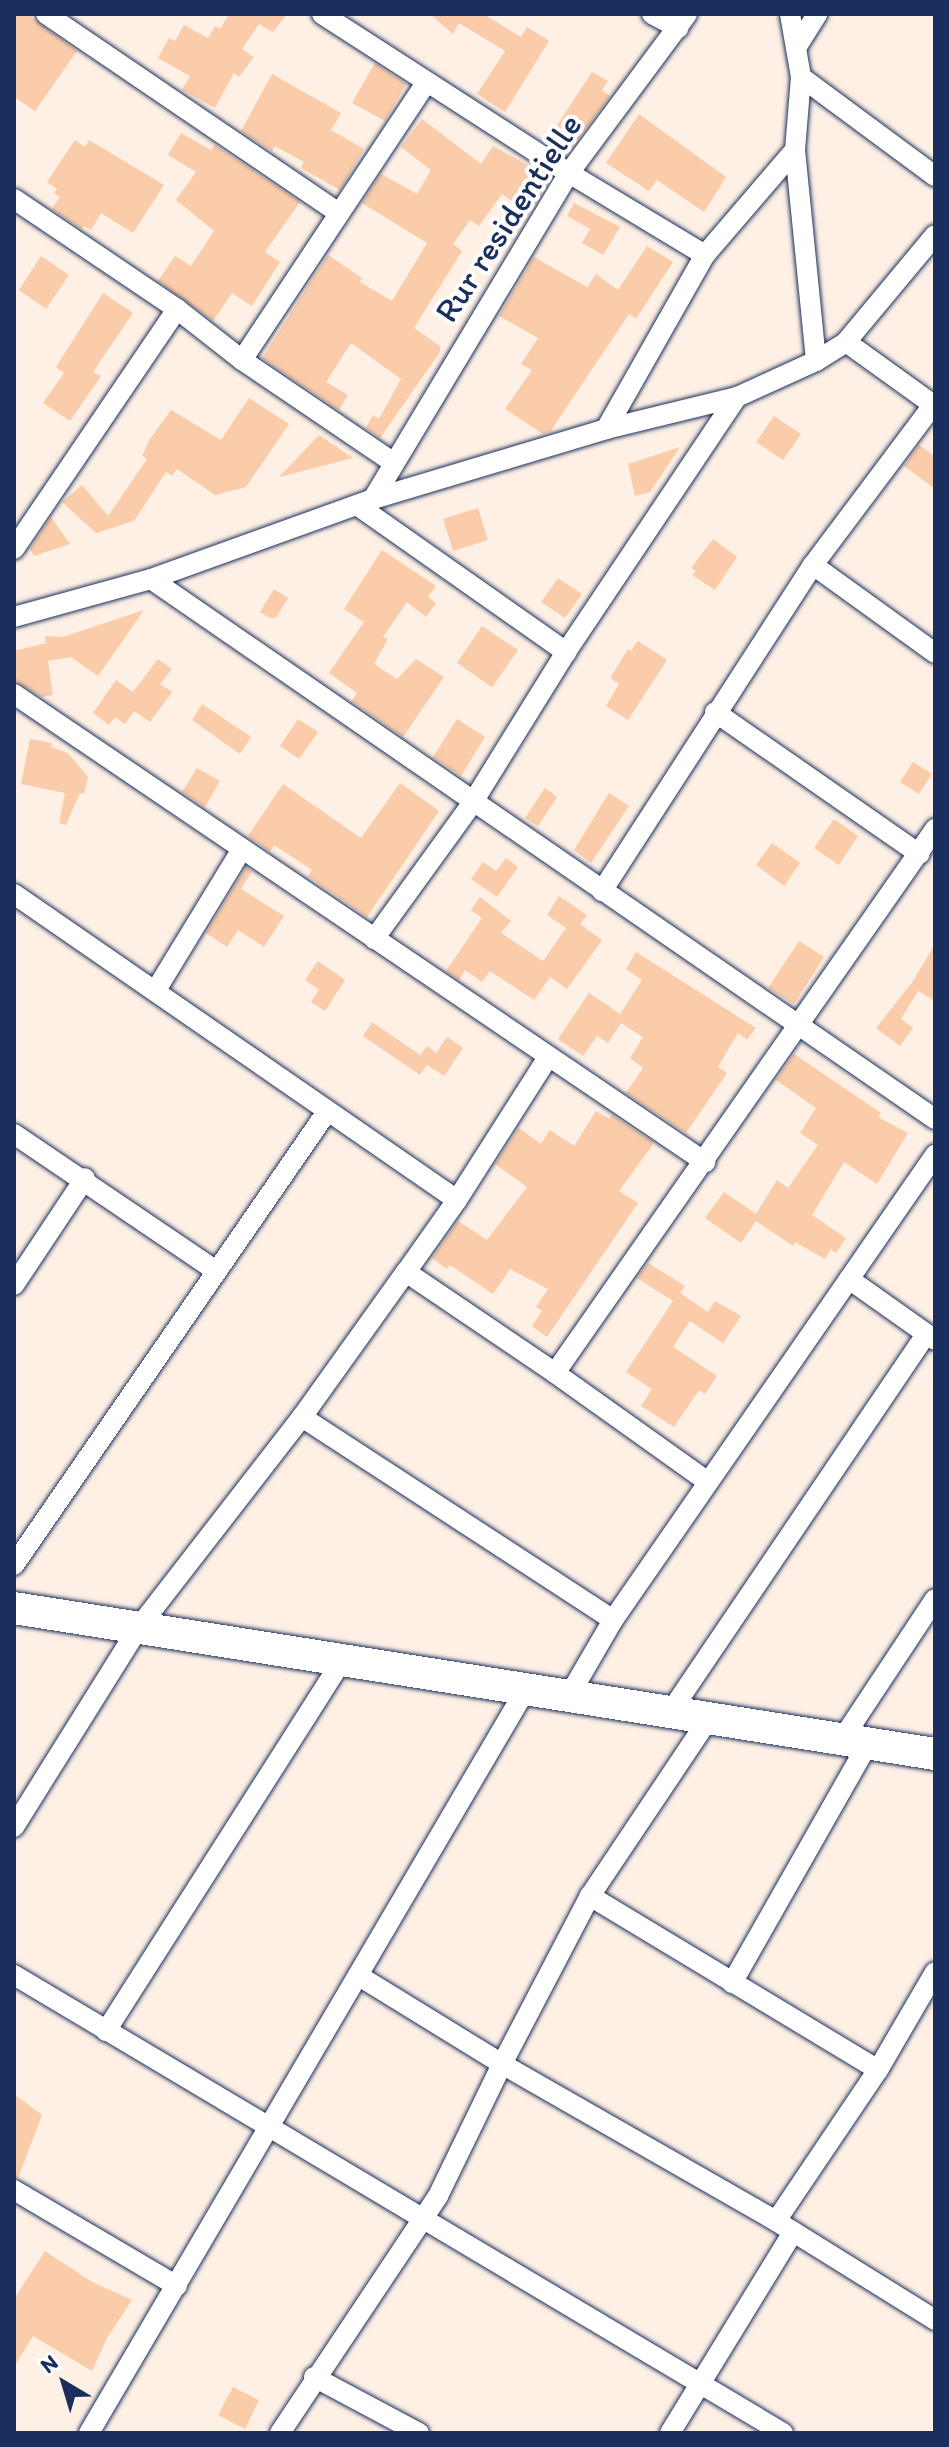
<!DOCTYPE html>
<style>
body{margin:0}
#map{position:relative;width:949px;height:2447px;overflow:hidden;background:#fef0e5;font-family:Itim,sans-serif}
div>[style]{position:absolute}
[style*='--x']{left:calc(var(--x)*1px);top:calc(var(--y)*1px);width:calc(var(--w)*1px);rotate:calc(var(--a)*1deg)}
.building>*{inset:0;background:#facca9}
.roads{filter:drop-shadow(0 0 2px #1b2f5e) drop-shadow(0 0 2px #1b2f5e)}
.minor>*{height:20px;margin:-10px;padding:0 10px;transform-origin:10px;border-radius:10px;background:#fff}
.primary>*{height:32px;margin:-16px;padding:0 16px;transform-origin:16px;border-radius:16px;background:#fff}
span{translate:-50% -50%;white-space:nowrap;text-align:center;line-height:1.15;-webkit-text-stroke:8px #fff;paint-order:stroke}
.street-label{font-size:34px;color:#1b2f5e}
.frame{position:absolute;inset:0;border:16px solid #1b2f5e;pointer-events:none}
.north{position:absolute;left:24px;top:2343px;width:80px;height:80px;-webkit-text-stroke:6px #fff;paint-order:stroke;rotate:322deg;font-size:22px;font-weight:700;line-height:32px;text-align:center;color:#1b2f5e}
.north::after{content:'';display:block;margin:auto;width:28px;height:36px;background:#1b2f5e;clip-path:polygon(50% 0,100% 100%,50% 72%,0 100%)}
</style>
<div id="map">
<div class="building">
<i style="clip-path:polygon(14px 14px,27px 14px,77px 51px,35px 111px,14px 97px)"></i>
<i style="clip-path:polygon(229px 14px,287px 14px,273px 32px,259px 24px,242px 49px,254px 57px,239px 77px,234px 73px,215px 108px,182px 90px,190px 76px,158px 58px,169px 38px,175px 41px,184px 25px,208px 38px,215px 26px,220px 29px)"></i>
<i style="clip-path:polygon(430px 14px,483px 14px,521px 37px,527px 27px,549px 41px,505px 112px,477px 94px,505px 51px,459px 23px,453px 34px)"></i>
<i style="clip-path:polygon(375px 63px,406px 84px,385px 121px,352px 103px)"></i>
<i style="clip-path:polygon(592px 72px,608px 81px,602px 90px,610px 96px,568px 153px,548px 139px)"></i>
<i style="clip-path:polygon(272px 74px,341px 113px,331px 130px,364px 149px,340px 190px,301px 168px,304px 162px,275px 146px,272px 151px,241px 131px)"></i>
<i style="clip-path:polygon(639px 114px,726px 177px,704px 212px,657px 180px,649px 191px,606px 163px)"></i>
<i style="clip-path:polygon(422px 119px,481px 164px,493px 146px,551px 178px,529px 214px,502px 194px,479px 226px,470px 220px,453px 244px,462px 251px,414px 328px,440px 346px,440px 352px,380px 438px,366px 428px,373px 415px,379px 419px,401px 379px,351px 343px,326px 382px,348px 395px,339px 410px,262px 358px,328px 255px,362px 278px,360px 282px,392px 301px,427px 243px,362px 203px,381px 174px,417px 194px,431px 170px,401px 147px)"></i>
<i style="clip-path:polygon(181px 133px,211px 150px,215px 145px,300px 202px,265px 252px,280px 262px,252px 306px,232px 293px,213px 321px,158px 281px,175px 256px,191px 266px,214px 231px,176px 200px,196px 172px,168px 155px)"></i>
<i style="clip-path:polygon(75px 140px,85px 147px,89px 140px,164px 185px,133px 233px,101px 213px,91px 230px,83px 226px,82px 229px,52px 209px,60px 197px,54px 193px,57px 189px,47px 182px)"></i>
<i style="clip-path:polygon(574px 203px,620px 227px,603px 255px,582px 243px,590px 229px,567px 216px)"></i>
<i style="clip-path:polygon(647px 246px,673px 262px,636px 319px,629px 314px,550px 432px,543px 434px,505px 409px,532px 370px,521px 364px,538px 338px,499px 316px,534px 257px,587px 287px,596px 274px,618px 290px)"></i>
<i style="clip-path:polygon(41px 256px,69px 275px,46px 309px,19px 290px)"></i>
<i style="clip-path:polygon(103px 293px,133px 313px,93px 372px,101px 376px,70px 421px,43px 403px,64px 373px,56px 367px)"></i>
<i style="clip-path:polygon(249px 398px,289px 424px,246px 487px,215px 495px,177px 469px,172px 476px,166px 472px,134px 521px,96px 533px,62px 502px,82px 485px,108px 516px,147px 459px,142px 456px,150px 439px,171px 410px,221px 440px)"></i>
<i style="clip-path:polygon(774px 416px,801px 434px,783px 460px,756px 442px)"></i>
<i style="clip-path:polygon(319px 435px,353px 458px,279px 477px)"></i>
<i style="clip-path:polygon(919px 445px,935px 456px,935px 489px,904px 466px)"></i>
<i style="clip-path:polygon(680px 447px,650px 492px,635px 496px,628px 464px)"></i>
<i style="clip-path:polygon(478px 508px,488px 540px,453px 551px,443px 519px)"></i>
<i style="clip-path:polygon(51px 517px,70px 544px,34px 556px,30px 549px)"></i>
<i style="clip-path:polygon(713px 539px,737px 557px,715px 590px,692px 575px,696px 571px,691px 568px)"></i>
<i style="clip-path:polygon(382px 550px,436px 586px,428px 597px,436px 603px,426px 617px,407px 602px,383px 637px,388px 639px,374px 664px,397px 679px,416px 659px,444px 677px,403px 737px,352px 701px,357px 693px,329px 673px,364px 622px,344px 609px)"></i>
<i style="clip-path:polygon(558px 578px,582px 594px,565px 618px,541px 602px)"></i>
<i style="clip-path:polygon(274px 589px,288px 598px,276px 618px,270px 618px,260px 612px)"></i>
<i style="clip-path:polygon(144px 610px,98px 676px,71px 657px,48px 661px,53px 695px,42px 697px,15px 681px,14px 651px,46px 643px,45px 636px,63px 637px)"></i>
<i style="clip-path:polygon(482px 626px,518px 650px,492px 687px,457px 663px)"></i>
<i style="clip-path:polygon(638px 641px,667px 660px,628px 720px,606px 706px,619px 684px,610px 678px,628px 649px,631px 651px)"></i>
<i style="clip-path:polygon(158px 659px,172px 669px,160px 684px,172px 692px,150px 722px,134px 711px,125px 724px,115px 717px,109px 725px,93px 713px,116px 680px,133px 692px)"></i>
<i style="clip-path:polygon(202px 704px,251px 737px,240px 754px,192px 720px)"></i>
<i style="clip-path:polygon(298px 719px,318px 732px,299px 759px,280px 746px)"></i>
<i style="clip-path:polygon(457px 719px,485px 737px,461px 776px,433px 757px)"></i>
<i style="clip-path:polygon(30px 739px,52px 743px,51px 747px,68px 753px,88px 777px,84px 794px,80px 793px,66px 825px,59px 823px,65px 793px,21px 784px)"></i>
<i style="clip-path:polygon(913px 762px,932px 774px,919px 794px,900px 782px)"></i>
<i style="clip-path:polygon(197px 768px,220px 781px,205px 807px,182px 792px)"></i>
<i style="clip-path:polygon(400px 783px,439px 811px,367px 917px,308px 876px,312px 870px,274px 845px,270px 852px,248px 836px,283px 784px,361px 838px)"></i>
<i style="clip-path:polygon(545px 788px,557px 797px,538px 826px,525px 818px)"></i>
<i style="clip-path:polygon(609px 793px,629px 806px,591px 863px,574px 850px)"></i>
<i style="clip-path:polygon(834px 819px,858px 836px,839px 865px,814px 848px)"></i>
<i style="clip-path:polygon(772px 843px,800px 863px,784px 886px,756px 865px)"></i>
<i style="clip-path:polygon(506px 858px,518px 867px,497px 897px,471px 879px,483px 862px,496px 871px)"></i>
<i style="clip-path:polygon(246px 867px,252px 871px,241px 889px,284px 916px,264px 947px,238px 930px,227px 947px,206px 933px)"></i>
<i style="clip-path:polygon(559px 896px,587px 915px,580px 924px,602px 940px,567px 989px,550px 977px,534px 1000px,490px 971px,482px 982px,465px 970px,459px 980px,446px 971px,482px 918px,471px 910px,480px 897px,511px 921px,501px 933px,543px 961px,566px 928px,547px 915px)"></i>
<i style="clip-path:polygon(799px 941px,824px 957px,794px 1004px,768px 988px)"></i>
<i style="clip-path:polygon(935px 944px,935px 1001px,910px 986px)"></i>
<i style="clip-path:polygon(636px 952px,756px 1028px,747px 1040px,738px 1033px,718px 1067px,727px 1073px,686px 1133px,626px 1093px,643px 1068px,630px 1058px,643px 1037px,621px 1023px,608px 1043px,597px 1036px,583px 1056px,558px 1039px,589px 993px,620px 1014px,642px 980px,626px 969px)"></i>
<i style="clip-path:polygon(318px 961px,345px 980px,325px 1011px,311px 1002px,319px 990px,305px 980px)"></i>
<i style="clip-path:polygon(910px 985px,918px 991px,901px 1019px,913px 1028px,900px 1046px,876px 1028px)"></i>
<i style="clip-path:polygon(372px 1022px,420px 1055px,427px 1046px,436px 1053px,447px 1037px,463px 1048px,444px 1076px,427px 1065px,420px 1075px,363px 1036px)"></i>
<i style="clip-path:polygon(794px 1054px,881px 1113px,878px 1117px,908px 1133px,877px 1184px,844px 1162px,812px 1215px,846px 1238px,836px 1253px,831px 1249px,825px 1259px,795px 1242px,793px 1246px,756px 1221px,741px 1243px,705px 1218px,724px 1192px,756px 1214px,777px 1180px,788px 1188px,818px 1145px,800px 1133px,816px 1108px,776px 1080px)"></i>
<i style="clip-path:polygon(596px 1111px,609px 1119px,612px 1115px,654px 1143px,619px 1191px,638px 1203px,547px 1337px,532px 1326px,542px 1311px,536px 1307px,548px 1289px,510px 1269px,493px 1294px,450px 1265px,447px 1269px,432px 1258px,458px 1221px,487px 1240px,527px 1187px,495px 1164px,519px 1128px,541px 1144px,550px 1130px,574px 1146px)"></i>
<i style="clip-path:polygon(648px 1263px,685px 1286px,680px 1293px,708px 1312px,715px 1301px,741px 1316px,723px 1343px,690px 1321px,673px 1347px,717px 1376px,705px 1394px,699px 1390px,674px 1427px,641px 1406px,652px 1389px,626px 1372px,673px 1301px,637px 1278px)"></i>
<i style="clip-path:polygon(14px 2094px,42px 2115px,18px 2178px,14px 2177px)"></i>
<i style="clip-path:polygon(45px 2251px,92px 2282px,132px 2300px,107px 2338px,92px 2371px,33px 2336px,14px 2367px,14px 2299px)"></i>
<i style="clip-path:polygon(233px 2387px,259px 2400px,245px 2429px,218px 2415px)"></i>
</div>
<div class="roads">
<div class="minor">
<i style="--x:46;--y:14;--w:354;--a:34.2"></i>
<i style="--x:322;--y:14;--w:294;--a:32.8"></i>
<i style="--x:569;--y:173;--w:159;--a:31.1"></i>
<i style="--x:652;--y:14;--w:30;--a:28"></i>
<i style="--x:790;--y:14;--w:64;--a:80.1"></i>
<i style="--x:801;--y:77;--w:73;--a:94.7"></i>
<i style="--x:795;--y:150;--w:212;--a:84.3"></i>
<i style="--x:796;--y:48;--w:40;--a:-58"></i>
<i style="--x:801;--y:77;--w:167;--a:36.5"></i>
<i style="--x:14;--y:199;--w:197;--a:34"></i>
<i style="--x:177;--y:309;--w:83;--a:38.1"></i>
<i style="--x:242;--y:360;--w:184;--a:34.1"></i>
<i style="--x:846;--y:342;--w:110;--a:35.7"></i>
<i style="--x:242;--y:360;--w:333;--a:-56.4"></i>
<i style="--x:606;--y:429;--w:200;--a:-60.4"></i>
<i style="--x:705;--y:255;--w:138;--a:-49.4"></i>
<i style="--x:373;--y:499;--w:380;--a:-59"></i>
<i style="--x:569;--y:173;--w:198;--a:-53.4"></i>
<i style="--x:357;--y:505;--w:256;--a:35.1"></i>
<i style="--x:14;--y:549;--w:290;--a:-55.8"></i>
<i style="--x:813;--y:565;--w:150;--a:35.8"></i>
<i style="--x:151;--y:579;--w:952;--a:34.56"></i>
<i style="--x:14;--y:617;--w:142;--a:-15.5"></i>
<i style="--x:151;--y:579;--w:236;--a:-19.8"></i>
<i style="--x:373;--y:499;--w:243;--a:-16.7"></i>
<i style="--x:606;--y:429;--w:135;--a:-13.7"></i>
<i style="--x:737;--y:397;--w:87;--a:-24.5"></i>
<i style="--x:816;--y:361;--w:36;--a:-32"></i>
<i style="--x:846;--y:342;--w:139;--a:-50.2"></i>
<i style="--x:14;--y:694;--w:835;--a:34.11"></i>
<i style="--x:715;--y:712;--w:249;--a:34.8"></i>
<i style="--x:602;--y:891;--w:388;--a:-57.1"></i>
<i style="--x:813;--y:565;--w:200;--a:-53.1"></i>
<i style="--x:14;--y:894;--w:538;--a:34.63"></i>
<i style="--x:374;--y:939;--w:169;--a:-54.1"></i>
<i style="--x:473;--y:802;--w:176;--a:-58.2"></i>
<i style="--x:566;--y:652;--w:307;--a:-56.2"></i>
<i style="--x:156;--y:990;--w:165;--a:-58.6"></i>
<i style="--x:14;--y:1134;--w:243;--a:34.1"></i>
<i style="--x:406;--y:1272;--w:180;--a:34.1"></i>
<i style="--x:555;--y:1373;--w:188;--a:35.5"></i>
<i style="--x:849;--y:1279;--w:105;--a:35.3"></i>
<i style="--x:14;--y:1285;--w:128;--a:-56.4"></i>
<i style="--x:555;--y:1373;--w:664;--a:-55.06"></i>
<i style="--x:302;--y:1417;--w:371;--a:33.1"></i>
<i style="--x:14;--y:1565;--w:549;--a:-55.38"></i>
<i style="--x:570;--y:1694;--w:86;--a:-59.8"></i>
<i style="--x:613;--y:1620;--w:566;--a:-55.3"></i>
<i style="--x:671;--y:1711;--w:455;--a:-55.9"></i>
<i style="--x:841;--y:1741;--w:170;--a:-56.5"></i>
<i style="--x:14;--y:1827;--w:236;--a:-58"></i>
<i style="--x:139;--y:1627;--w:266;--a:-52.2"></i>
<i style="--x:302;--y:1417;--w:178;--a:-54.4"></i>
<i style="--x:406;--y:1272;--w:88;--a:-54.7"></i>
<i style="--x:457;--y:1200;--w:169;--a:-57.5"></i>
<i style="--x:590;--y:1896;--w:336;--a:31.1"></i>
<i style="--x:14;--y:1975;--w:895;--a:30.78"></i>
<i style="--x:359;--y:1976;--w:168;--a:31.6"></i>
<i style="--x:502;--y:2064;--w:316;--a:29.8"></i>
<i style="--x:776;--y:2221;--w:187;--a:31.9"></i>
<i style="--x:732;--y:1983;--w:275;--a:-60.4"></i>
<i style="--x:106;--y:2031;--w:440;--a:-57.5"></i>
<i style="--x:14;--y:2190;--w:189;--a:30.5"></i>
<i style="--x:776;--y:2221;--w:182;--a:-56"></i>
<i style="--x:878;--y:2070;--w:113;--a:-59.8"></i>
<i style="--x:314;--y:2377;--w:119;--a:28.1"></i>
<i style="--x:89;--y:2433;--w:863;--a:-59.57"></i>
<i style="--x:280;--y:2433;--w:285;--a:-56.3"></i>
<i style="--x:438;--y:2196;--w:147;--a:-64.1"></i>
<i style="--x:502;--y:2064;--w:190;--a:-62.4"></i>
<i style="--x:590;--y:1896;--w:214;--a:-56.2"></i>
<i style="--x:670;--y:2433;--w:236;--a:-58.5"></i>
</div>
<div class="primary">
<i style="--x:14;--y:1608;--w:933;--a:9.01"></i>
</div>
</div>
<div class="street-label">
<span style="left:508px;top:218px;rotate:-57deg">Rur residentielle</span>
</div>
<div class="frame"></div>
<div class="north">N</div>
</div>
